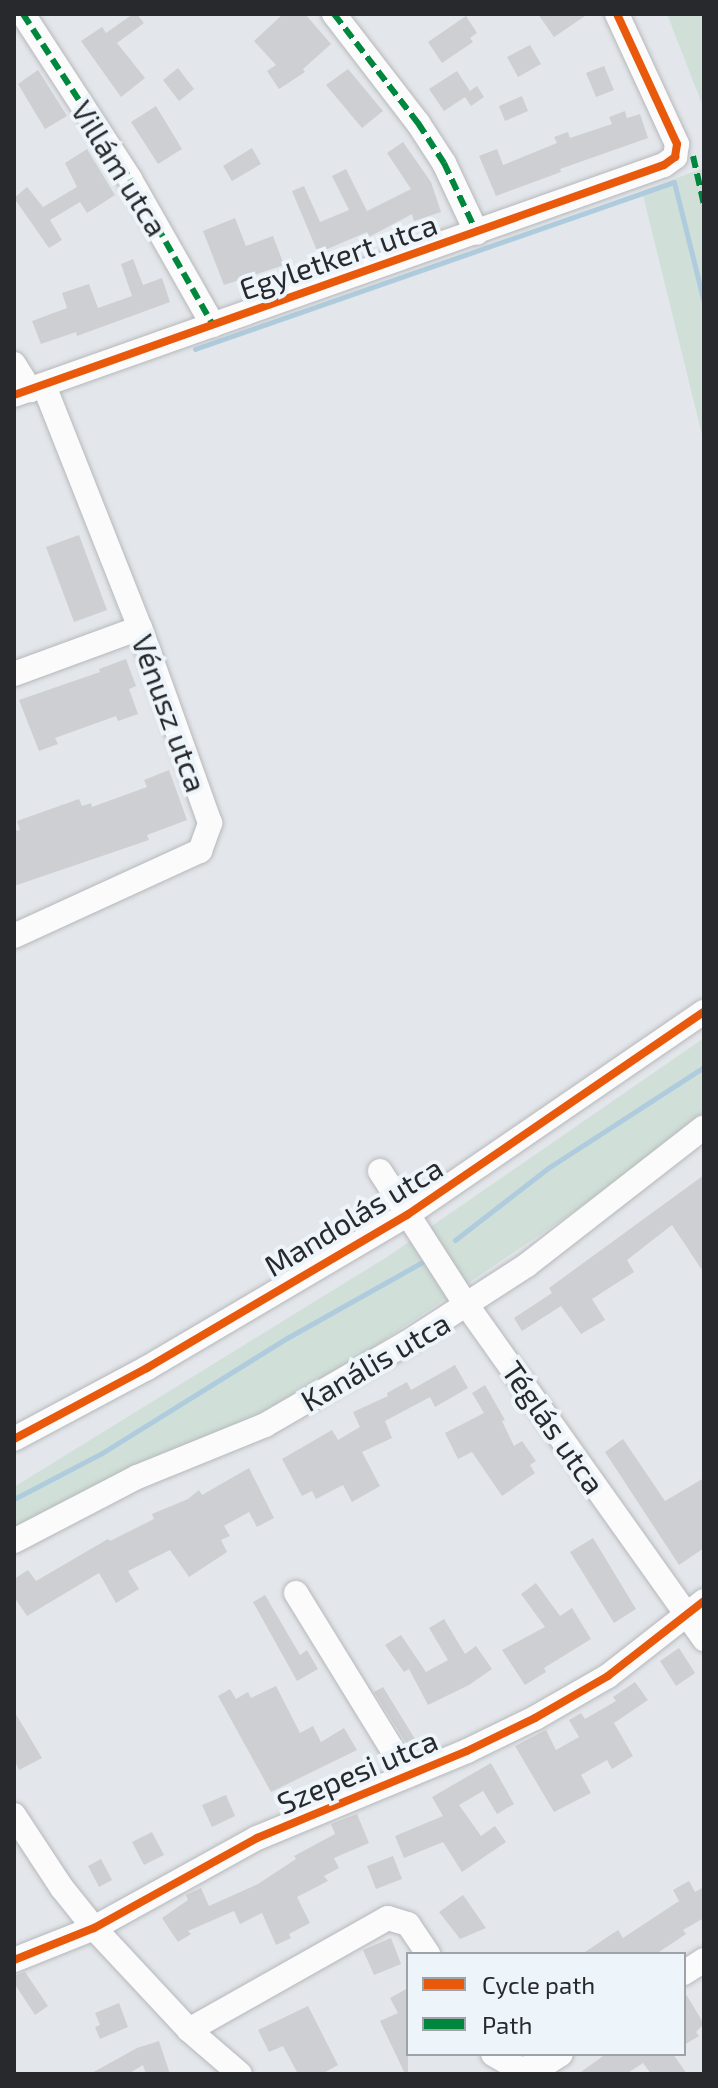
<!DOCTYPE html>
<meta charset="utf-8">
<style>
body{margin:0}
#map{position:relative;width:718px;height:2088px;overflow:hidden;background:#e3e6ea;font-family:"Exo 2",sans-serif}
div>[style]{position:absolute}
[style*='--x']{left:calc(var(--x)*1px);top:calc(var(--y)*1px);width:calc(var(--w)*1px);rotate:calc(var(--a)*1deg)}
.green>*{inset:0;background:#d0dfd8}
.stream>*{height:5px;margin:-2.5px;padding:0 2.5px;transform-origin:2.5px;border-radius:2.5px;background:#aeccdd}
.building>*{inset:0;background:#cecfd2}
.roads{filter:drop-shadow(0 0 2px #b6b8bb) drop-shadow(0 0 2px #b6b8bb)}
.minor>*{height:24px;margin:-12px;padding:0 12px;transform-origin:12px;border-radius:12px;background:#fbfbfc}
.quiet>*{height:6px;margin-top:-3px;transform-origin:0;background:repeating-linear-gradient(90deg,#00873e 0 12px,transparent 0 18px)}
.cycleway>*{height:8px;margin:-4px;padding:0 4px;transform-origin:4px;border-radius:4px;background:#e8590c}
span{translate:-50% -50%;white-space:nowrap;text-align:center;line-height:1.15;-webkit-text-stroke:8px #edf4fa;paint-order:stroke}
.street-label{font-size:30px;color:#27292c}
.frame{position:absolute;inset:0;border:16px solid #27292c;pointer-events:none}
.legend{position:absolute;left:406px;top:1952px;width:280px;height:104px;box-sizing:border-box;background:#edf4fa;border:2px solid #9ea3a8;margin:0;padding:10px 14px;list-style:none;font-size:24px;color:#27292c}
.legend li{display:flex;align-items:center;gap:16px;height:40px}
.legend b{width:40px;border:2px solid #9ea3a8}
</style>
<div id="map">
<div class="green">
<i style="clip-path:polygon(667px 14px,704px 14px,704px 109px)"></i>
<i style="clip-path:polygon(704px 168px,704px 443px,642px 191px)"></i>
<i style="clip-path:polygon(704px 1038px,704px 1118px,591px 1200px,260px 1424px,14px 1533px,14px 1487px,387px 1257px)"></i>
</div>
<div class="stream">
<i style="--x:195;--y:349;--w:507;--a:-19.22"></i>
<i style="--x:674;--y:182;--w:124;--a:76"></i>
<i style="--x:455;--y:1240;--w:118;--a:-37.7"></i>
<i style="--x:548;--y:1168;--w:186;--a:-32.9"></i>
<i style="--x:14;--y:1499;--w:99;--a:-27.6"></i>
<i style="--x:102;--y:1453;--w:218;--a:-31.9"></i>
<i style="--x:287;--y:1338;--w:157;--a:-29.3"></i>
</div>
<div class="building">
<i style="clip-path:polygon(133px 14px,137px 14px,144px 23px,117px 43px,145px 78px,121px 97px,81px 41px,102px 27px,106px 33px)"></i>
<i style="clip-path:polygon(283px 14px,305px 14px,331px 44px,303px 69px,305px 72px,279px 89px,267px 71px,276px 65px,254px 41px)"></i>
<i style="clip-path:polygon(538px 14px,588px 14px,554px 37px)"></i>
<i style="clip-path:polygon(466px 16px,477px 33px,470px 38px,473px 42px,442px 63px,428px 42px)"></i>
<i style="clip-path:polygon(530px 45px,541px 64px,518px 77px,507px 57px)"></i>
<i style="clip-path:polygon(604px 66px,614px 90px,596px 97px,586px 73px)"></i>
<i style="clip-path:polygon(178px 68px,194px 89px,179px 101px,163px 80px)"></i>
<i style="clip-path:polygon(348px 69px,383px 111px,362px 128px,326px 85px)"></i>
<i style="clip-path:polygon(38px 70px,67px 116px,45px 129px,18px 84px)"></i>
<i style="clip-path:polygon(457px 71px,470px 91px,477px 86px,484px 97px,471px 106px,465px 97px,444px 111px,429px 89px)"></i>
<i style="clip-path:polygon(522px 96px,528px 111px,505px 121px,499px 106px)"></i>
<i style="clip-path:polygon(156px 106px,182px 149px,158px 164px,131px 122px)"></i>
<i style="clip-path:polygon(625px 111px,627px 118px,640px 114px,648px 138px,560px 169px,561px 172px,496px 196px,479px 156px,497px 149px,503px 165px,557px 143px,554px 137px,568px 132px,570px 138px,612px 124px,609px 117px)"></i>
<i style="clip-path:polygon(403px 142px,431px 182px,441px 212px,414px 221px,412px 214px,369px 237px,367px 232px,318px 253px,292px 191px,304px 186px,320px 222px,349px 210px,332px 176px,346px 169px,367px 211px,411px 189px,387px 153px)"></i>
<i style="clip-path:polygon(252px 148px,261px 164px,232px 181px,223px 166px)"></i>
<i style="clip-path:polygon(87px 149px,115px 195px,87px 213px,80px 202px,50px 220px,62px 240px,49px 248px,14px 198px,27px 187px,43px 207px,77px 187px,65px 163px)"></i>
<i style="clip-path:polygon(235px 218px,246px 246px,273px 236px,284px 265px,224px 285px,203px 231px)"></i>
<i style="clip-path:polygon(133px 259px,143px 285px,162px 278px,170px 302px,77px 336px,76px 332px,41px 344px,32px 321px,67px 308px,62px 293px,89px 284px,98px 308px,132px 296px,121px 264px)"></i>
<i style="clip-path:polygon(79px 535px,107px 610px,74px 622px,46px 547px)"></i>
<i style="clip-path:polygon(126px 659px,136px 686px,129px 689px,138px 714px,118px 721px,116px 716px,55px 738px,58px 744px,39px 751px,19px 700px,100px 672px,99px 669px)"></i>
<i style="clip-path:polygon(169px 770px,187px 820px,147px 835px,149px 840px,14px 886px,14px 831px,20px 830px,17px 821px,79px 799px,82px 806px,91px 803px,92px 807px,147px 787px,144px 780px)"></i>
<i style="clip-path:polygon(704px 1175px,704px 1273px,672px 1225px,627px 1260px,634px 1272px,592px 1299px,605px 1320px,581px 1334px,561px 1306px,522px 1331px,514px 1318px,552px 1293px,549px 1288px)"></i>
<i style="clip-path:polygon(455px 1365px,468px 1388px,435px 1407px,430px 1397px,385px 1421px,392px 1438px,362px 1452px,380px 1486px,352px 1502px,343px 1485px,316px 1499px,312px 1491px,302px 1496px,282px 1459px,332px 1430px,338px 1440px,360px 1427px,353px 1412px,388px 1396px,387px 1393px,407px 1382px,411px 1390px)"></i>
<i style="clip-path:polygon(485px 1385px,505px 1420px,502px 1421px,514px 1446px,522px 1441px,536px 1461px,530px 1465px,535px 1473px,502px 1496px,472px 1452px,458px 1459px,445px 1433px,484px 1413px,472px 1393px)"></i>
<i style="clip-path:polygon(623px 1439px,665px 1501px,704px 1478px,704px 1548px,679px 1565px,605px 1452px)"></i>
<i style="clip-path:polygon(249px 1468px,274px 1518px,257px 1527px,249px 1512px,224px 1526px,230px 1536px,221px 1540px,227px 1552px,189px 1577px,170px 1550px,128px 1571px,139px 1589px,116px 1603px,99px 1573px,27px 1616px,14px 1597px,14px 1579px,28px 1570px,36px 1581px,108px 1539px,110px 1541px,154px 1519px,152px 1514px,188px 1499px,199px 1490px,202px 1495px)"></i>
<i style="clip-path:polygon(593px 1538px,636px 1609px,614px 1623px,570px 1552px)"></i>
<i style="clip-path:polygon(536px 1583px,560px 1616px,572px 1608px,591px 1639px,544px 1668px,546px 1672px,525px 1685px,502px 1650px,545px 1627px,521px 1594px)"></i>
<i style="clip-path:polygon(265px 1595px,300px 1655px,307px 1650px,318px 1669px,297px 1681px,253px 1602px)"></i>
<i style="clip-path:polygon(444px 1619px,465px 1654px,476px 1646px,492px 1669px,469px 1685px,428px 1705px,409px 1669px,404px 1672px,385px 1645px,401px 1635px,426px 1672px,448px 1660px,429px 1628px)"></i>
<i style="clip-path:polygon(679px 1648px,695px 1673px,676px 1686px,660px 1661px)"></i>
<i style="clip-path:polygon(635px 1682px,648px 1700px,614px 1723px,633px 1756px,612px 1769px,607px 1760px,581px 1775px,591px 1793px,554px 1812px,515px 1746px,546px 1730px,556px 1750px,579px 1737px,569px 1720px,581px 1713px,585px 1719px,616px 1701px,613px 1697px)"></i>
<i style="clip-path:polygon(276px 1686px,300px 1733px,313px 1726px,321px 1742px,344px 1728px,357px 1750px,271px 1792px,218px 1696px,230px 1689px,236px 1699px,248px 1692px,251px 1698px)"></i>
<i style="clip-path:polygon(383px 1687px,415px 1739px,407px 1744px,374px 1692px)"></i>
<i style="clip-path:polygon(14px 1711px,42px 1758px,19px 1770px,14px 1759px)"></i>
<i style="clip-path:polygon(491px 1763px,514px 1804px,497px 1814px,483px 1791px,459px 1805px,481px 1836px,495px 1826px,506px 1842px,462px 1872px,443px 1842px,404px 1858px,395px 1836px,443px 1816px,432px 1797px)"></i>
<i style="clip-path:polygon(226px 1795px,235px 1816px,212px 1827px,202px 1805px)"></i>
<i style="clip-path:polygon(357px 1814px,369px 1843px,334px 1858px,339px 1868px,324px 1876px,328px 1881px,297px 1897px,310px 1923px,289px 1934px,291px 1938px,276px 1945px,262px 1913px,240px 1924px,234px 1911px,188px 1931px,191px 1934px,178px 1942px,162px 1918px,188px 1900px,186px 1895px,201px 1888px,209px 1906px,258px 1884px,296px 1859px,294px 1856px,335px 1834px,331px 1824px)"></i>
<i style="clip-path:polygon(152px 1832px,164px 1855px,144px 1865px,132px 1842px)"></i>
<i style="clip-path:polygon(393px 1856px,402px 1879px,376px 1889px,367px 1866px)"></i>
<i style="clip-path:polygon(101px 1859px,112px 1880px,99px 1887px,88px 1866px)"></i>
<i style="clip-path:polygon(689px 1881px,695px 1892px,704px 1887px,704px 1918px,683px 1930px,686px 1934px,656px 1954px,582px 1954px,618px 1930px,623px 1938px,679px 1901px,673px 1890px)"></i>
<i style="clip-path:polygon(463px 1895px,486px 1928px,460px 1939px,439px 1912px)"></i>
<i style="clip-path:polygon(391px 1938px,401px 1964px,374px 1975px,363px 1950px)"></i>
<i style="clip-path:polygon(25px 1972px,48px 2006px,35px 2015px,14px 1983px,14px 1976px)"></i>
<i style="clip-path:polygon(408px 1988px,408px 2074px,405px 2074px,380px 2021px,398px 2013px,390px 1998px)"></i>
<i style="clip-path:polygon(684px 1991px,704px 2024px,696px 2032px,699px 2036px,684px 2045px)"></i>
<i style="clip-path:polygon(119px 2003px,128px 2027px,100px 2039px,95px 2027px,100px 2025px,95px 2013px)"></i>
<i style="clip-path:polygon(308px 2006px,338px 2065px,322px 2074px,298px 2074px,283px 2046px,269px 2052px,258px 2030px)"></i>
<i style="clip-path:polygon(159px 2041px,170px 2074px,146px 2074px,143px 2065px,128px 2074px,90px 2074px,137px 2048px)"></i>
<i style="clip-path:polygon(606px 2054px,673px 2054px,687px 2074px,651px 2074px,643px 2063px,626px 2074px,578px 2074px)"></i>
</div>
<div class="roads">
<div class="minor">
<i style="--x:23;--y:14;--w:197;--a:57"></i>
<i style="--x:130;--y:179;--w:168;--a:60.4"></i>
<i style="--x:334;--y:14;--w:138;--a:52.4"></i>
<i style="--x:418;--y:123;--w:48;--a:57"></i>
<i style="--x:444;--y:163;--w:77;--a:64.8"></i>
<i style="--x:14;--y:364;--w:31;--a:58"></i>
<i style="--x:14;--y:395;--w:689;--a:-19.49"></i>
<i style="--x:664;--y:165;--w:14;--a:-36"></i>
<i style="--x:675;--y:157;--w:13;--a:-81"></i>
<i style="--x:677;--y:144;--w:143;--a:-114.8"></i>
<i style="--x:14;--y:674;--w:134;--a:-20.1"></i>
<i style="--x:14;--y:936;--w:205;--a:-24.6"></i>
<i style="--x:200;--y:851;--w:30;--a:-70"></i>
<i style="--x:210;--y:823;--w:207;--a:-109.7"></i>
<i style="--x:140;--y:628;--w:261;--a:-111.6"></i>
<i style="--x:380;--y:1171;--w:150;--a:57.3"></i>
<i style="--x:461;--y:1297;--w:420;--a:54.6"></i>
<i style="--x:14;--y:1439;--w:151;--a:-28.1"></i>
<i style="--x:147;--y:1368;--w:302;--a:-30.5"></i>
<i style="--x:407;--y:1215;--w:360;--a:-34.4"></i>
<i style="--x:14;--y:1541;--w:139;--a:-27.5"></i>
<i style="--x:137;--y:1477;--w:138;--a:-22.1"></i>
<i style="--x:265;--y:1425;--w:162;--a:-30.1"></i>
<i style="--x:405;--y:1344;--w:145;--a:-32.9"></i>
<i style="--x:527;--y:1265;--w:224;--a:-37.9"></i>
<i style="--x:296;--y:1593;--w:214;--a:58.4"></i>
<i style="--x:14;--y:1815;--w:87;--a:56.7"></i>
<i style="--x:62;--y:1888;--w:51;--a:51.3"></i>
<i style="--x:94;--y:1928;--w:139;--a:47"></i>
<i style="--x:189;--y:2030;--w:67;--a:40.8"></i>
<i style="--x:14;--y:1960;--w:86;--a:-21.8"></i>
<i style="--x:94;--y:1928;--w:186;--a:-28.9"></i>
<i style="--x:257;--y:1838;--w:227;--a:-22.5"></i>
<i style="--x:467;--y:1751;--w:76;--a:-25.9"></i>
<i style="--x:535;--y:1718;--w:84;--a:-29.9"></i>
<i style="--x:608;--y:1676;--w:122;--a:-38"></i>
<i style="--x:684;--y:1973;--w:24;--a:-33"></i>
<i style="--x:189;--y:2030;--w:228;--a:-29.4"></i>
<i style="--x:388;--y:1918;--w:21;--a:17"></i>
<i style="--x:408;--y:1924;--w:36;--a:56"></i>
<i style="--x:493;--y:2054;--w:30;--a:30"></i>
<i style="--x:519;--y:2069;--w:23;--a:-7"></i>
<i style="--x:542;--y:2066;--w:22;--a:-32"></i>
</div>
</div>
<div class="quiet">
<i style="--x:23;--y:14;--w:197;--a:57"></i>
<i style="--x:130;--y:179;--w:168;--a:60.4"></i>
<i style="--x:334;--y:14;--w:138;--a:52.4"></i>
<i style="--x:418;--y:123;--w:48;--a:57"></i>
<i style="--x:444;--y:163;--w:77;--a:64.8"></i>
<i style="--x:693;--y:156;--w:50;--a:77.3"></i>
</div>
<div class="cycleway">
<i style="--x:14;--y:395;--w:689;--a:-19.49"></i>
<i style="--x:664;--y:165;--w:14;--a:-36"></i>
<i style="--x:675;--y:157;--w:13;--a:-81"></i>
<i style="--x:677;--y:144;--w:143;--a:-114.8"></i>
<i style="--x:14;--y:1439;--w:151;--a:-28.1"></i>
<i style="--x:147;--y:1368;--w:302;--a:-30.5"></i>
<i style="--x:407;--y:1215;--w:360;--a:-34.4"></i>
<i style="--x:14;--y:1960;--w:86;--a:-21.8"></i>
<i style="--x:94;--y:1928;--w:186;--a:-28.9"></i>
<i style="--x:257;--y:1838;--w:227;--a:-22.5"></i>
<i style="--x:467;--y:1751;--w:76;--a:-25.9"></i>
<i style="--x:535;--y:1718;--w:84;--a:-29.9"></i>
<i style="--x:608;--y:1676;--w:122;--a:-38"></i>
</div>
<div class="street-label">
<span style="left:120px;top:168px;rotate:58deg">Villám utca</span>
<span style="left:338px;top:256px;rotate:-19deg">Egyletkert utca</span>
<span style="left:170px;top:713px;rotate:70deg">Vénusz utca</span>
<span style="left:353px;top:1216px;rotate:-31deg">Mandolás utca</span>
<span style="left:375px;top:1361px;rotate:-30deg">Kanális utca</span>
<span style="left:554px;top:1427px;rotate:55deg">Téglás utca</span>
<span style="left:357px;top:1771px;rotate:-23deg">Szepesi utca</span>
</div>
<div class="frame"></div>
<ul class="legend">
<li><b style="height:10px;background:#e8590c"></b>Cycle path</li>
<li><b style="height:10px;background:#00873e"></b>Path</li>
</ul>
</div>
